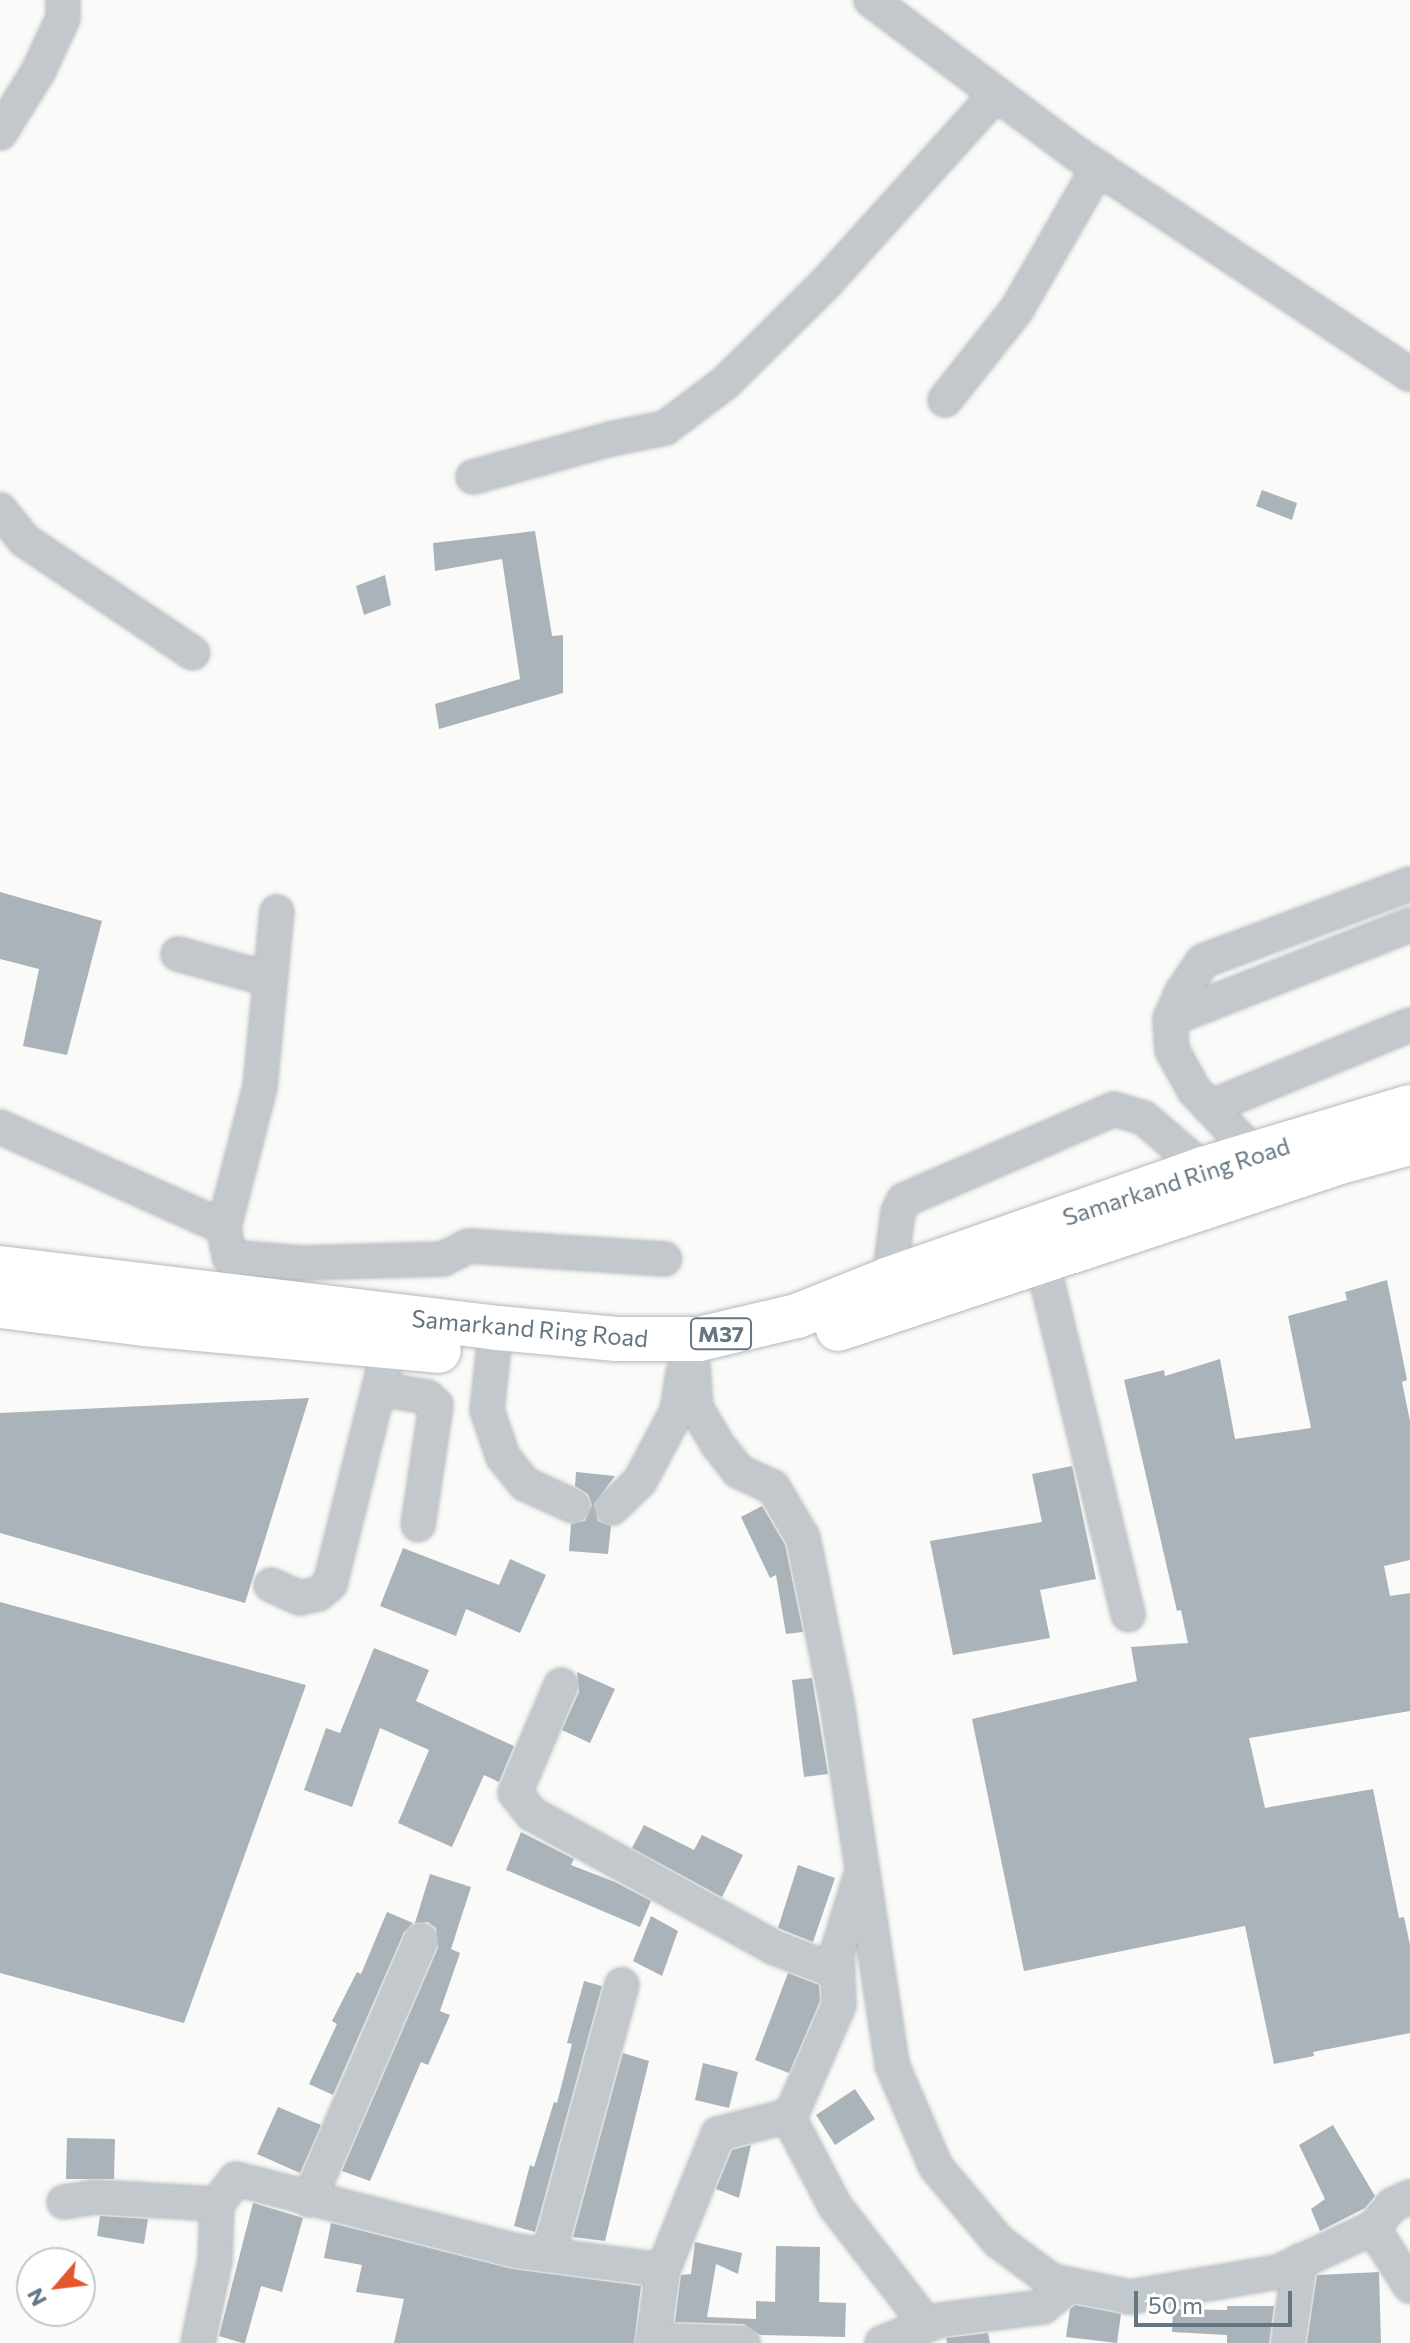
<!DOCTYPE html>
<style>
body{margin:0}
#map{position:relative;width:1410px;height:2343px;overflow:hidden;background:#fafaf8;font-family:Commissioner,sans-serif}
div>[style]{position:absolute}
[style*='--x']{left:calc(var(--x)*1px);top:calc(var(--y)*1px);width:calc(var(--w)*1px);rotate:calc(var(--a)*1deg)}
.building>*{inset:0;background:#aab3b9}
.roads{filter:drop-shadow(0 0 2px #b4b9bd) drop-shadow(0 0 2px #b4b9bd)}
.minor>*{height:32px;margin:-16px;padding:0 16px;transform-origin:16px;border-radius:16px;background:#c3c8cc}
.highway>*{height:44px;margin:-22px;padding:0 22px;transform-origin:22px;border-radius:22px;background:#fff}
span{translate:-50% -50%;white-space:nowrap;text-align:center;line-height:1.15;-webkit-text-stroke:8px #fff;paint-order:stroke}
.shield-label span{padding:2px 6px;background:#fff;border:2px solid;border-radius:6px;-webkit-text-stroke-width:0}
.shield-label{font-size:22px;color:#657683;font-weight:700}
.street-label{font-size:24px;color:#657683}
.north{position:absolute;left:16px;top:2247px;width:80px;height:80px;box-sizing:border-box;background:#fff;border:2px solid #c1c8cd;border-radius:50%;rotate:242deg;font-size:22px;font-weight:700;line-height:32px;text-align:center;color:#657683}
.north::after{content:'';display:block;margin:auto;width:28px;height:36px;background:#e4572e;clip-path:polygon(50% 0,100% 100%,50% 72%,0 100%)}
.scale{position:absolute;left:1134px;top:2291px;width:158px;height:36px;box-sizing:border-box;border:4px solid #657683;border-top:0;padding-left:10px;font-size:24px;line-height:28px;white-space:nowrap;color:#657683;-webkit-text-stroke:6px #fff;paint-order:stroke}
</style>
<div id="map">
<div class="building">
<i style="clip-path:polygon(1262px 490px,1297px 503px,1292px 520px,1256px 506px)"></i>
<i style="clip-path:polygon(535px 531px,552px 636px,563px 635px,563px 693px,439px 729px,435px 704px,520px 679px,502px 559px,435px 571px,433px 543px)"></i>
<i style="clip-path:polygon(385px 575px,391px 605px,364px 615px,356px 586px)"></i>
<i style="clip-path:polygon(0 892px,102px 921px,67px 1055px,23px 1046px,39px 969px,0 959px)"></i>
<i style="clip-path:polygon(1387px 1280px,1407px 1380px,1402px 1382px,1410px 1421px,1410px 1560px,1384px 1566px,1390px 1596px,1410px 1593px,1410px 1711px,1249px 1738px,1265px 1808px,1373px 1789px,1399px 1918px,1404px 1917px,1410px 1945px,1410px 2033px,1313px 2052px,1314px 2056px,1274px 2064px,1245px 1926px,1024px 1971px,972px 1719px,1137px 1681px,1131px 1647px,1188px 1643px,1181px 1610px,1177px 1611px,1124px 1380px,1164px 1370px,1165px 1376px,1220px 1359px,1235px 1439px,1311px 1428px,1288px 1316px,1347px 1300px,1345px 1292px)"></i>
<i style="clip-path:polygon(309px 1398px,245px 1603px,0 1533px,0 1413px)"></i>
<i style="clip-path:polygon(1072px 1466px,1096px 1579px,1040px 1590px,1050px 1638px,953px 1655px,930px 1541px,1042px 1522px,1032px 1474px)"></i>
<i style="clip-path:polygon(576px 1472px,615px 1476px,594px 1504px,598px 1521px,611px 1526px,608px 1554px,569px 1551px,571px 1524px,585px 1521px,592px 1505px,588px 1494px,575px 1486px)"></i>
<i style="clip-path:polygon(762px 1506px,785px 1545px,803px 1632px,786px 1634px,776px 1575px,770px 1578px,741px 1517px)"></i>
<i style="clip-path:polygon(403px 1548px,499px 1585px,510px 1559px,546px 1575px,520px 1633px,466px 1609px,456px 1636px,380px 1606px)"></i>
<i style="clip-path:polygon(0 1602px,306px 1685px,184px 2023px,0 1973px)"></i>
<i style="clip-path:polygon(374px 1648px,429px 1670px,416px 1701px,514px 1746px,499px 1782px,484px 1775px,452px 1847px,398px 1823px,429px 1750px,380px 1728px,352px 1807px,304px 1790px,326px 1728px,340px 1733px)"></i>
<i style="clip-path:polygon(577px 1672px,615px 1689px,590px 1743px,562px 1730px,579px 1692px)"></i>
<i style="clip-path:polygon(812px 1678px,828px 1774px,804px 1777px,792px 1680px)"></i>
<i style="clip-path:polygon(644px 1825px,694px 1850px,702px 1835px,743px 1855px,722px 1897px,632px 1848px)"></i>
<i style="clip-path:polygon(521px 1832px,574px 1859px,571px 1865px,615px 1882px,651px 1901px,640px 1927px,506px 1870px)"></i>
<i style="clip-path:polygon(798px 1865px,835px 1878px,813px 1942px,778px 1928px)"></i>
<i style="clip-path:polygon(430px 1874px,471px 1887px,451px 1949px,460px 1953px,440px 2011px,450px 2015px,428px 2065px,421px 2062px,370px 2181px,342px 2171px,438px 1948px,436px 1928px,428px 1922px,415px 1923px)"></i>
<i style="clip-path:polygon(387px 1912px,413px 1923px,404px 1932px,333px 2095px,309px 2084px,337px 2024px,332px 2021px,357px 1972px,361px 1974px)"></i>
<i style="clip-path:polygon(651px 1916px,678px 1931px,662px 1976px,633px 1961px)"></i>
<i style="clip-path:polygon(788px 1973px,819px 1985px,820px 2001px,789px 2073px,755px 2060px)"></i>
<i style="clip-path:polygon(584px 1981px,602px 1986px,535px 2232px,514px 2226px,530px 2165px,534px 2167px,554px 2102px,557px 2103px,572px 2044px,567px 2043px)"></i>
<i style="clip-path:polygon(623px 2053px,649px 2061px,605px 2241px,573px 2237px)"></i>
<i style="clip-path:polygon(703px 2063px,738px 2072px,729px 2108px,695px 2100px)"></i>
<i style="clip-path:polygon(855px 2089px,875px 2119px,835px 2145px,816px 2115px)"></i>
<i style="clip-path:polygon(278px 2107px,321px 2125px,300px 2173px,257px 2154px)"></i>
<i style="clip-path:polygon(1333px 2125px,1375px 2196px,1365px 2208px,1320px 2231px,1311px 2209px,1325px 2199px,1299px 2145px)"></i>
<i style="clip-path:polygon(67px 2138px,115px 2139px,114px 2179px,66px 2179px)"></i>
<i style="clip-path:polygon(751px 2145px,739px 2198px,716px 2189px,732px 2150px)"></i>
<i style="clip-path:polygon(253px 2203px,303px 2218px,282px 2292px,261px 2286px,245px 2343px,242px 2343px,219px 2336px)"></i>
<i style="clip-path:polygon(100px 2216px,148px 2219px,144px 2244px,97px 2236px)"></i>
<i style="clip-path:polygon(331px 2223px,512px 2269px,641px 2286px,634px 2343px,394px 2343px,404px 2299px,356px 2292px,362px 2265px,324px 2258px)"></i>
<i style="clip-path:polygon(695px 2242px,742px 2253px,738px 2274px,716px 2264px,707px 2317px,756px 2319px,756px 2301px,775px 2302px,776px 2246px,820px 2247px,819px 2302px,846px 2303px,845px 2337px,760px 2335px,744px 2324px,675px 2322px,681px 2275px,691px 2274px)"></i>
<i style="clip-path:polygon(1379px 2272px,1381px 2343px,1307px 2343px,1317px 2275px)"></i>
<i style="clip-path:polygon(1075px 2305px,1121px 2314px,1117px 2343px,1066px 2337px,1070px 2309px)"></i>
<i style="clip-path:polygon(1227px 2306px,1274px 2306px,1269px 2343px,1227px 2343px,1227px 2335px,1172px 2332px,1173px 2309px,1227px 2310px)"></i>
<i style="clip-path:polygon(988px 2333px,990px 2343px,947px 2343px,946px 2338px)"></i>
</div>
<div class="roads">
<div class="minor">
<i style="--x:871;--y:0;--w:257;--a:36.8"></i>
<i style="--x:1077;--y:154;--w:399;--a:33.5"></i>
<i style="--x:0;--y:133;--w:74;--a:-58.2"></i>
<i style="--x:39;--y:70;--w:57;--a:-65.2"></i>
<i style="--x:63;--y:18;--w:18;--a:-90"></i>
<i style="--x:945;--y:400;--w:116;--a:-51.6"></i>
<i style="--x:1017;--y:309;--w:163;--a:-60.1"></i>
<i style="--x:473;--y:477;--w:142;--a:-15.5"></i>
<i style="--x:610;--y:439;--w:56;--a:-11.3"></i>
<i style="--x:665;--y:428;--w:75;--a:-36.9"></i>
<i style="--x:725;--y:383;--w:142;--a:-44.7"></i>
<i style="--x:826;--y:283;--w:254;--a:-48"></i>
<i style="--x:0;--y:510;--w:38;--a:51"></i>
<i style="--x:24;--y:540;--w:203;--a:33.8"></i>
<i style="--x:178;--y:954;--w:94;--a:15.4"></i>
<i style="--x:1170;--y:1019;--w:258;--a:-21.4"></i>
<i style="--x:1210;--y:1107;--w:216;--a:-22.3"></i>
<i style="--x:0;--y:1127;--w:245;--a:24.1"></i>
<i style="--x:224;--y:1227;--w:20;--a:81"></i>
<i style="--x:1254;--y:1154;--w:88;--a:-133.2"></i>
<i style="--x:1194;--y:1090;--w:46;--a:-118.8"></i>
<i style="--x:1172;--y:1050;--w:31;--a:-94"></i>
<i style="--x:1170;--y:1019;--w:30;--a:-66"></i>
<i style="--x:1182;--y:992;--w:37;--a:-56"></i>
<i style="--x:1203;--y:961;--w:221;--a:-20.4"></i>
<i style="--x:224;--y:1227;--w:145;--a:-75.6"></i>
<i style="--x:260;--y:1087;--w:176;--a:-84.5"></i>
<i style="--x:229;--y:1257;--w:73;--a:4.7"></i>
<i style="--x:302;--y:1263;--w:141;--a:-1.6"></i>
<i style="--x:443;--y:1259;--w:29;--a:-27"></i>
<i style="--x:469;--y:1246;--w:196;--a:3.8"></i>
<i style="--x:1042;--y:1261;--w:364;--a:76.3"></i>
<i style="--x:889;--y:1279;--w:68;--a:-82.3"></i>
<i style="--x:898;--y:1212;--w:13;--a:-63"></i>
<i style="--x:904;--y:1200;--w:229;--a:-23.4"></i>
<i style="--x:1114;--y:1109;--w:31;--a:17"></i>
<i style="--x:1144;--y:1118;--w:78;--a:40.8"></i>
<i style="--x:493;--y:1355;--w:55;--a:96.2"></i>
<i style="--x:487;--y:1410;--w:50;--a:71.2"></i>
<i style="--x:503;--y:1457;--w:35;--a:51"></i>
<i style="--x:525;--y:1484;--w:53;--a:24.6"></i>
<i style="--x:693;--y:1366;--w:42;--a:85.9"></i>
<i style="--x:696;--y:1408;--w:43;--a:59.3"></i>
<i style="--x:718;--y:1445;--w:33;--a:52"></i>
<i style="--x:738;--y:1471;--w:38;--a:25"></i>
<i style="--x:773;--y:1487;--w:59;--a:59.5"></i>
<i style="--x:803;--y:1538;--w:169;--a:78.4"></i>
<i style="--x:837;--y:1704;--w:365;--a:81.3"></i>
<i style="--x:892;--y:2065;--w:111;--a:66.7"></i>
<i style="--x:936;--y:2167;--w:97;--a:50"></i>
<i style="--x:998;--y:2241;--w:67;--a:36.5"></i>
<i style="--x:1052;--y:2281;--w:80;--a:11.6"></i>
<i style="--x:1130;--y:2297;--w:150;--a:-9.6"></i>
<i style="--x:1278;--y:2272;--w:105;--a:-24.9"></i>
<i style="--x:1373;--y:2228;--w:30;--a:-50"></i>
<i style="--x:1392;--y:2205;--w:20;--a:-24"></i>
<i style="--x:379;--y:1389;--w:49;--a:9.5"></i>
<i style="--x:427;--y:1397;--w:12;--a:42"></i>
<i style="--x:436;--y:1405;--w:121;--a:98.5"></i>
<i style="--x:612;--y:1508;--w:39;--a:-44"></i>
<i style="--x:640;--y:1481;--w:79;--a:-62.1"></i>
<i style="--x:677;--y:1411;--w:38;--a:-81"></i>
<i style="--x:271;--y:1585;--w:32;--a:24"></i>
<i style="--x:300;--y:1598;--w:18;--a:-13"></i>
<i style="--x:318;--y:1594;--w:16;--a:-40"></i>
<i style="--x:330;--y:1584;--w:244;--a:-76"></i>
<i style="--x:561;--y:1685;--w:117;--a:113.1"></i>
<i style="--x:515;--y:1793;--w:27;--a:51"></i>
<i style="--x:532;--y:1814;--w:277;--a:28.9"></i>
<i style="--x:775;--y:1948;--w:67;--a:20.9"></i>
<i style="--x:788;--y:2116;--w:102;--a:62.4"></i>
<i style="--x:835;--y:2206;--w:150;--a:52.3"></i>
<i style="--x:309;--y:2200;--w:283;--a:-66.7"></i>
<i style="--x:64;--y:2202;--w:31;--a:-9"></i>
<i style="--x:95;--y:2197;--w:122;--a:3.3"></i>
<i style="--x:1373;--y:2228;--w:69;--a:57.5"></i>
<i style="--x:549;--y:2253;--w:278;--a:-74.8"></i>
<i style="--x:653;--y:2340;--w:71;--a:-81.9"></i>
<i style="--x:198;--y:2343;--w:84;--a:-78.3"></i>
<i style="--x:215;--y:2261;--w:57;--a:-88"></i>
<i style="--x:217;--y:2204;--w:31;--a:-53"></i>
<i style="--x:236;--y:2179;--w:290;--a:14.4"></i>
<i style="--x:517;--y:2251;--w:147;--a:7.4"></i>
<i style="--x:663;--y:2270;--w:147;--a:-68"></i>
<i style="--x:718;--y:2134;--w:72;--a:-14.4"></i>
<i style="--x:788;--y:2116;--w:12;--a:-55"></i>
<i style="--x:795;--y:2106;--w:110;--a:-66.5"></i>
<i style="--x:839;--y:2005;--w:52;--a:-92.2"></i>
<i style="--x:837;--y:1953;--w:78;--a:-73"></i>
<i style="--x:652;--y:2343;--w:3;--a:-72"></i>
<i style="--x:653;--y:2340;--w:90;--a:1.9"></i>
<i style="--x:882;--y:2343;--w:62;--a:-21.6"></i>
<i style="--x:940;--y:2320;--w:104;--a:-7.2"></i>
<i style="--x:1043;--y:2307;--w:34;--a:-40"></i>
<i style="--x:1288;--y:2343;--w:83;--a:-81.7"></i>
</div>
<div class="highway">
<i style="--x:0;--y:1268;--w:502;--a:6.87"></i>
<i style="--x:498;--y:1328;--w:119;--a:5.3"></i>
<i style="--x:616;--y:1339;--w:83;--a:0"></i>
<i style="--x:699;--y:1339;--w:101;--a:-13.2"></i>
<i style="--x:797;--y:1316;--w:99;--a:-21.9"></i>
<i style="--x:889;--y:1279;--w:333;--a:-19.3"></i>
<i style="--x:1203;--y:1169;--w:216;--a:-16.7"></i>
<i style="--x:0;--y:1306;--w:145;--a:7.1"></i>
<i style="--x:144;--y:1324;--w:296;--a:5.2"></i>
<i style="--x:838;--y:1329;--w:529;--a:-18.4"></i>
<i style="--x:1340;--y:1162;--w:73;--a:-15.2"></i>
</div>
</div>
<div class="shield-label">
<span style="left:721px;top:1334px">M37</span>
</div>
<div class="street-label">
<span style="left:1176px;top:1181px;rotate:-18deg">Samarkand Ring Road</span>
<span style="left:530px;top:1328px;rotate:5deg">Samarkand Ring Road</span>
</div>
<div class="north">N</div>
<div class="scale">50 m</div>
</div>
